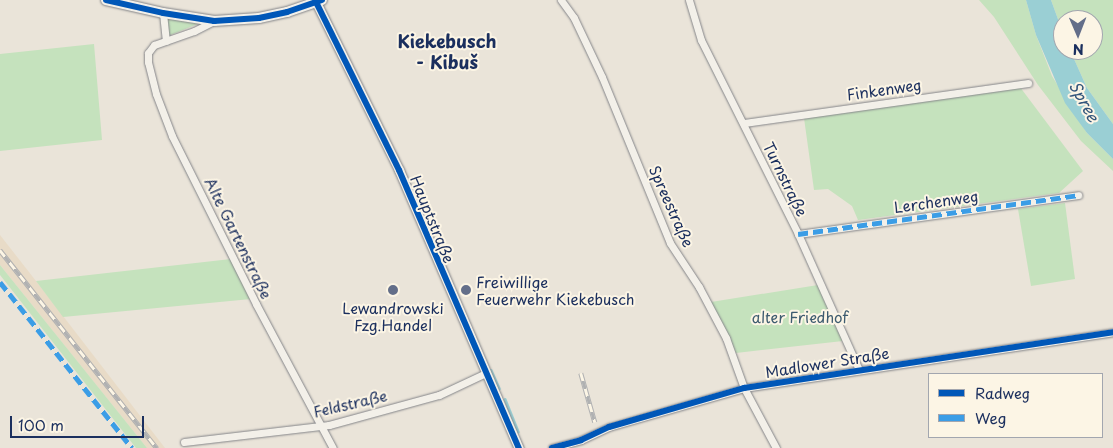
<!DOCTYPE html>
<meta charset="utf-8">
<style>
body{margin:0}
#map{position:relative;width:1113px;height:448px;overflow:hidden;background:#eae4d9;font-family:"Playpen Sans",sans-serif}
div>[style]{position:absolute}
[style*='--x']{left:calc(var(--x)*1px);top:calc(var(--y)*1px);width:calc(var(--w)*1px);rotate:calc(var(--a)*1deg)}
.built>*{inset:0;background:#e8dbc7}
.green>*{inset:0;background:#c5e2bd}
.water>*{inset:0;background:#9acfd4}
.stream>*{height:2.5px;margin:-1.25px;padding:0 1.25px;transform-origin:1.25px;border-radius:1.25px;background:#9acfd4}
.roads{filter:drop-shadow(0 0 1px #848589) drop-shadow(0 0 1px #848589)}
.minor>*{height:7px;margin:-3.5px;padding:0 3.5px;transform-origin:3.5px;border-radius:3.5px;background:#f3f0e9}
.tertiary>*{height:9px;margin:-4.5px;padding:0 4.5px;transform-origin:4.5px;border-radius:4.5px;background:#f3f0e9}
.secondary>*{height:10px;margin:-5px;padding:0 5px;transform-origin:5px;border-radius:5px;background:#f3f0e9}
.rail>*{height:4.5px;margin-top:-2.25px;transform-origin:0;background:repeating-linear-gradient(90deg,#fcf5e5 0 8px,#b0b1b2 0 16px);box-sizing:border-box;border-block:1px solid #b0b1b2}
.quiet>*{height:5px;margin-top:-2.5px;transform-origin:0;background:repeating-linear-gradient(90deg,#3b9de6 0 10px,transparent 0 15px)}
.cycleway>*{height:6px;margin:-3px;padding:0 3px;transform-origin:3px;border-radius:3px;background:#0057b8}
.dots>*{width:14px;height:14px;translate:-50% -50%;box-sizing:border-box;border:2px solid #fcf5e5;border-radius:50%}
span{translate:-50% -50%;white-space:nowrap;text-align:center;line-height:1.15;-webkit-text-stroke:4px #fcf5e5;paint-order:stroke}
.street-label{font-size:15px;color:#1b2f5e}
.poi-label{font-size:15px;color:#1b2f5e}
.left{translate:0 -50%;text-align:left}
.park-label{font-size:15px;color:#3e5c70}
.water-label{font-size:16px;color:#32557b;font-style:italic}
.quarter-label{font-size:18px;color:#1b2f5e;font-weight:700}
.legend{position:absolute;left:928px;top:373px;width:175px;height:65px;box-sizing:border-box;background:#fcf5e5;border:1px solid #a2a6af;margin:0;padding:6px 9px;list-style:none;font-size:15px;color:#1b2f5e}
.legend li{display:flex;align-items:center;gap:10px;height:25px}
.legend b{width:25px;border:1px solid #a2a6af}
.north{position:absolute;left:1053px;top:10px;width:50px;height:50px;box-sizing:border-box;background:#fcf5e5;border:1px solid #a2a6af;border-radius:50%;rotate:179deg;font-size:14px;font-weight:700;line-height:20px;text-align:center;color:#1b2f5e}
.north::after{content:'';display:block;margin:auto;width:18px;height:22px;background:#636e89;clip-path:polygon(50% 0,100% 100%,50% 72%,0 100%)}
.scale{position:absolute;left:10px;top:416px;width:134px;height:22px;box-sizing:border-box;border:2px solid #1b2f5e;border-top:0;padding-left:6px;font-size:15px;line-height:18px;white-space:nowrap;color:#1b2f5e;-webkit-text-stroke:4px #fcf5e5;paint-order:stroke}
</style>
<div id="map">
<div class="built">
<i style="clip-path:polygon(0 235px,36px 281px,165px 448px,147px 448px,0 265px)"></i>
</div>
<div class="green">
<i style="clip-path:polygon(979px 0,1026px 0,1036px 35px,1052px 76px,1087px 133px,1113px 159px,1113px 171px,1081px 141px,1038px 85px,994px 17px)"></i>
<i style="clip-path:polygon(1051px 0,1113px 0,1113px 124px,1087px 88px,1070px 50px,1093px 50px,1093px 20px,1063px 20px,1063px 33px)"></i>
<i style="clip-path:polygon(167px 19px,200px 23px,168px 36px)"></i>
<i style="clip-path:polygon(94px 44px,102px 140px,0 151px,0 54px)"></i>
<i style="clip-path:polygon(1020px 87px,1083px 171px,1059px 193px,858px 220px,852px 206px,828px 189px,814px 190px,804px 118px)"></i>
<i style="clip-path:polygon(1065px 203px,1075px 279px,1031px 286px,1018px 209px)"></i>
<i style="clip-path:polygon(231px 259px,251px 299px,63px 317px,36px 281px)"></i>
<i style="clip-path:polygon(0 265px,78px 362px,147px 448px,136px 448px,0 275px)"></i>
<i style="clip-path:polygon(818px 285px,843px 341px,736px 353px,711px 302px)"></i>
</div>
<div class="water">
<i style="clip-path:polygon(1026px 0,1051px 0,1063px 33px,1063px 50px,1070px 50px,1087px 88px,1113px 124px,1113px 159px,1087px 133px,1065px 103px,1036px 35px)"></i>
</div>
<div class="stream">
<i style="--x:491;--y:370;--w:20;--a:66"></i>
<i style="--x:505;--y:399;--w:35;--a:68"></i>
</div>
<div class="roads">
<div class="minor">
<i style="--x:561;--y:0;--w:22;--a:54"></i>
<i style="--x:574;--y:18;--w:65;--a:64.6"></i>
<i style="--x:602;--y:77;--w:179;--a:67.7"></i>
<i style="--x:670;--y:243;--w:53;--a:56.6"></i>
<i style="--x:699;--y:287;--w:58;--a:62.1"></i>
<i style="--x:726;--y:338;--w:53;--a:70.2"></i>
<i style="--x:744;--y:388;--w:68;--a:61.9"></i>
<i style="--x:689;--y:0;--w:42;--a:73.3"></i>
<i style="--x:701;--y:40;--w:217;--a:63.4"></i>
<i style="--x:798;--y:234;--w:149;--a:65.8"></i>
<i style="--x:163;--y:13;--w:28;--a:84"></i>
<i style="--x:214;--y:21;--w:22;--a:153"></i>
<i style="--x:194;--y:31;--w:42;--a:160.7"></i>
<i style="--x:154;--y:45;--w:10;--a:127"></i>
<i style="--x:148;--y:53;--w:9;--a:90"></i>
<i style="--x:148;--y:62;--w:33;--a:76"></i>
<i style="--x:156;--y:94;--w:45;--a:69.1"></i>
<i style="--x:172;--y:136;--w:188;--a:63.4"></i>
<i style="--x:256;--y:304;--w:163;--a:61.9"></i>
<i style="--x:744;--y:123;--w:287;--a:-8"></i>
<i style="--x:798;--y:234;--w:283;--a:-7.9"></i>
<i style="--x:184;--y:442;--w:146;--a:-6.7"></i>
<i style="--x:329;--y:425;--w:114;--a:-15.3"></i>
<i style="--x:439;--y:395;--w:52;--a:-25.1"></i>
<i style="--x:552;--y:448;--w:30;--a:-15"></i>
<i style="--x:581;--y:440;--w:31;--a:-25"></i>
<i style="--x:609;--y:427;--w:141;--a:-16.1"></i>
<i style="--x:744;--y:388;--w:373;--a:-8.6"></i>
</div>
<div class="tertiary">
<i style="--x:315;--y:0;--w:190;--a:63.7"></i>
<i style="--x:399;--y:170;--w:303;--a:66.7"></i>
</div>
<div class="secondary">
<i style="--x:106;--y:0;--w:58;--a:12.8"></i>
<i style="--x:163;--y:13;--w:52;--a:8.9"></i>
<i style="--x:214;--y:21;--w:45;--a:-3.8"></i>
<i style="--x:259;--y:18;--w:29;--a:-12"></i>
<i style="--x:287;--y:12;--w:37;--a:-19"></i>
</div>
</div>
<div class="rail">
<i style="--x:0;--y:250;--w:253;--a:51.6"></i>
<i style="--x:581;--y:373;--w:51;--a:74.1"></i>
</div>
<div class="quiet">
<i style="--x:798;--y:234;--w:283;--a:-7.9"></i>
<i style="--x:0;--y:282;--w:212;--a:51.5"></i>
</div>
<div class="cycleway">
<i style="--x:106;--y:0;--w:58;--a:12.8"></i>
<i style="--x:163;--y:13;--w:52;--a:8.9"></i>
<i style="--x:214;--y:21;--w:45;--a:-3.8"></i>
<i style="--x:259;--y:18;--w:29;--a:-12"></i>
<i style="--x:287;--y:12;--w:37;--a:-19"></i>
<i style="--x:316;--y:2;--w:187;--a:63.7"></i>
<i style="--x:399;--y:170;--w:303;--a:66.7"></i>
<i style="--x:552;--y:448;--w:30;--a:-15"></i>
<i style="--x:581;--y:440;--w:31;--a:-25"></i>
<i style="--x:609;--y:427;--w:141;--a:-16.1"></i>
<i style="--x:744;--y:388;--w:373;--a:-8.6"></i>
</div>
<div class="dots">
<i style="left:393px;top:290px;background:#636e89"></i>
<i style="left:466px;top:290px;background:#636e89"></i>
</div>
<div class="street-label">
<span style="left:884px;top:89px;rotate:-8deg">Finkenweg</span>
<span style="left:786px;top:179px;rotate:64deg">Turnstraße</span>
<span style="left:936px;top:201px;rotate:-8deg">Lerchenweg</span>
<span style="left:672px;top:206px;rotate:66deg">Spreestraße</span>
<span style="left:433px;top:219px;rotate:68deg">Hauptstraße</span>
<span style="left:239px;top:238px;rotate:64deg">Alte Gartenstraße</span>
<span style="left:827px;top:362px;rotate:-9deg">Madlower Straße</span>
<span style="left:350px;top:403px;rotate:-13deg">Feldstraße</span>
</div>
<div class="poi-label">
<span class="left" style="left:476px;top:290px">Freiwillige<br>Feuerwehr Kiekebusch</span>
<span style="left:393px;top:316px">Lewandrowski<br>Fzg.Handel</span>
</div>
<div class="park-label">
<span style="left:800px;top:317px">alter Friedhof</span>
</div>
<div class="water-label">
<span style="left:1085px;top:101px;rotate:61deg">Spree</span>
</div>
<div class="quarter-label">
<span style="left:447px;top:52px">Kiekebusch<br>- Kibuš</span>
</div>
<ul class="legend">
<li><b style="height:6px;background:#0057b8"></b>Radweg</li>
<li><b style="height:6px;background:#3b9de6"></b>Weg</li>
</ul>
<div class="north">N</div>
<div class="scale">100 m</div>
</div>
